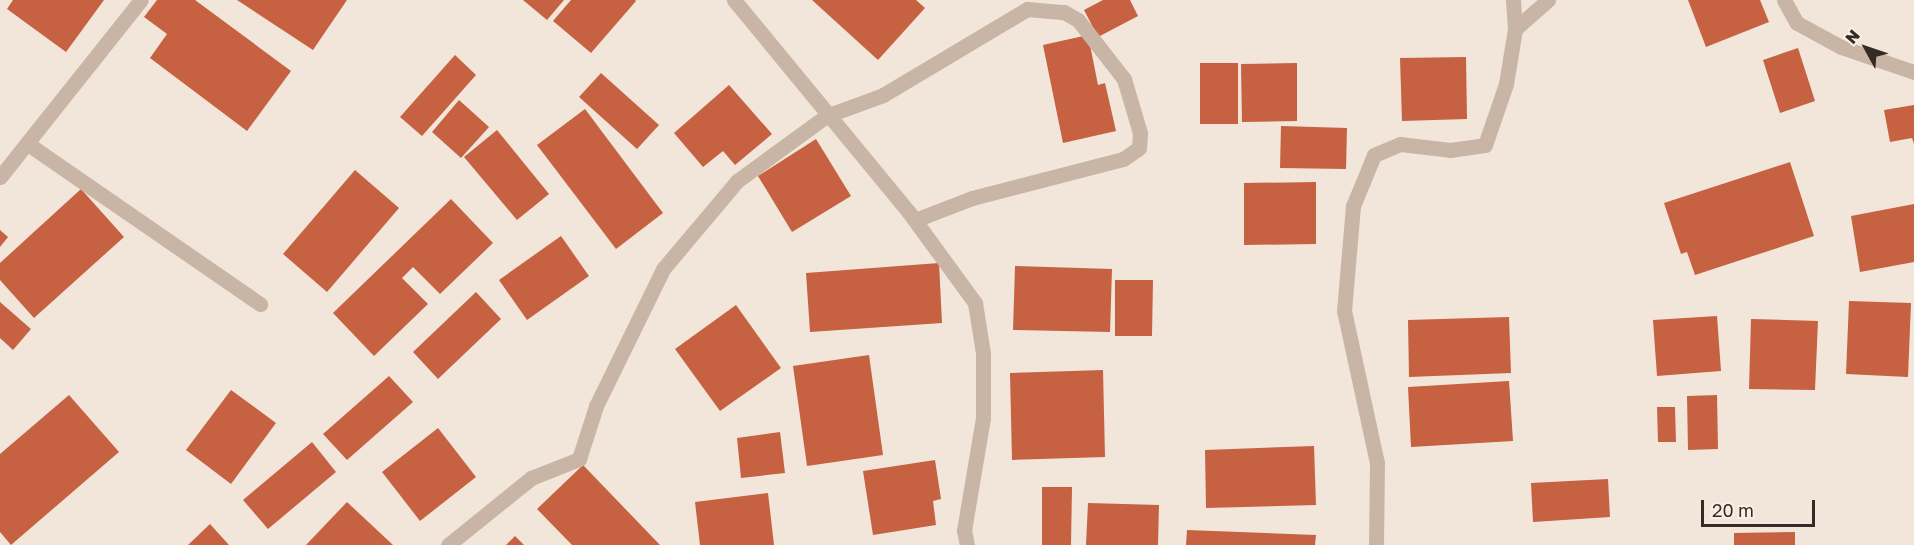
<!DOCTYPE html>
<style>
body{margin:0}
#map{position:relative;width:1914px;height:545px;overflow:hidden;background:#f1e6d9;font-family:"Golos Text",sans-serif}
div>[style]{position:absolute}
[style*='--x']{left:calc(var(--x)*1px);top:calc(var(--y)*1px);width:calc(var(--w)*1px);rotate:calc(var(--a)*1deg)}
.building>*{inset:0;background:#c66142}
.minor>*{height:15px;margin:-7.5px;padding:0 7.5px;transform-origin:7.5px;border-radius:7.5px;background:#c9b5a5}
span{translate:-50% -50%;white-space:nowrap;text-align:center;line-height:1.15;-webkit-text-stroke:5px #f9f0e5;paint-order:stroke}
.north{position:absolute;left:1836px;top:18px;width:60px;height:60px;-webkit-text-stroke:4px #f9f0e5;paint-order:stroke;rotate:310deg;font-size:16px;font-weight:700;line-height:24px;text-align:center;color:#352b26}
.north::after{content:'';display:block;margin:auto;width:21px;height:27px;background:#352b26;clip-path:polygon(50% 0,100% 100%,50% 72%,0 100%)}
.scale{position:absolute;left:1701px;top:500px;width:114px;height:27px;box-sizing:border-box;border:3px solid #352b26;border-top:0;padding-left:8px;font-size:18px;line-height:21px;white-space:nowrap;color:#352b26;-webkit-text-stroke:4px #f9f0e5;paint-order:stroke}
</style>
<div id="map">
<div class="building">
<i style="clip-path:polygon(13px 0,104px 0,66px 52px,7px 9px)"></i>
<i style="clip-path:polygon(157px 0,195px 0,291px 71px,247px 131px,150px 58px,167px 34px,144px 17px)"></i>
<i style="clip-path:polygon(237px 0,347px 0,313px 50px)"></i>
<i style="clip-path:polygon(523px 0,564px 0,547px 20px)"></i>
<i style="clip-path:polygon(571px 0,635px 0,636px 1px,591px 53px,553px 21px)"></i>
<i style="clip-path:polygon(812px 0,916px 0,925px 8px,878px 60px)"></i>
<i style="clip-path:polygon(1103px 0,1130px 0,1138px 16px,1098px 37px,1084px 10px)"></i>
<i style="clip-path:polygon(1688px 0,1760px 0,1769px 22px,1706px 47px)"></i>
<i style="clip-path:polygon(1088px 35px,1098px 85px,1105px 83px,1116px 131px,1063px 143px,1043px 45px)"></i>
<i style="clip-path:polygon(1798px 48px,1815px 101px,1780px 113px,1763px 60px)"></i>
<i style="clip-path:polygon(455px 55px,476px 75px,422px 136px,400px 117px)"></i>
<i style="clip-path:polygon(1466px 57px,1467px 119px,1402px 121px,1400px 58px)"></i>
<i style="clip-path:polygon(1200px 63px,1238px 63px,1238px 124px,1200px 124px)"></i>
<i style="clip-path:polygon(1297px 63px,1297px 121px,1242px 122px,1241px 64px)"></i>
<i style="clip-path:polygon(601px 73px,659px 125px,637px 149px,579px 97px)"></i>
<i style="clip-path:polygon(729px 85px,772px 134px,735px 165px,723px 151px,703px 167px,674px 133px)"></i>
<i style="clip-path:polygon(459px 100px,489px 127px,461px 158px,432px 132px)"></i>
<i style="clip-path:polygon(1914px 105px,1914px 144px,1912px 138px,1890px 142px,1884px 110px)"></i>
<i style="clip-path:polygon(585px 109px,663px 213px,616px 249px,537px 145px)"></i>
<i style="clip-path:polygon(1281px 126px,1347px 128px,1346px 169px,1280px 168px)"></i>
<i style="clip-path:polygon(497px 130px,549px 194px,517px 220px,464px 157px)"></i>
<i style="clip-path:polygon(816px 139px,851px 196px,792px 232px,758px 176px)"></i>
<i style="clip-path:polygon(1790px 162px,1814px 236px,1695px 275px,1687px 252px,1681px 254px,1664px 203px)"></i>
<i style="clip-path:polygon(355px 170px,399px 208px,327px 292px,283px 254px)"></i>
<i style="clip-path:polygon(1316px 182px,1316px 244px,1244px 245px,1244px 183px)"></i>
<i style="clip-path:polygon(81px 189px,124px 237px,34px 318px,0 280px,0 263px)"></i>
<i style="clip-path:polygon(451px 199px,493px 243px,440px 294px,413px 267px,402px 278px,428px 304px,374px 356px,333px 313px)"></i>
<i style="clip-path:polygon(1914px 204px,1914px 262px,1860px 272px,1851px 216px)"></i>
<i style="clip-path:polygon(0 230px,8px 237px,0 247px)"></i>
<i style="clip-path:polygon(561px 236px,589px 276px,527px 320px,499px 280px)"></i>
<i style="clip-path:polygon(939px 263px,942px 323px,810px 332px,806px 273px)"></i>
<i style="clip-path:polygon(1015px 266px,1112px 269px,1110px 332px,1013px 330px)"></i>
<i style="clip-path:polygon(1115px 280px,1153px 280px,1152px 336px,1115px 336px)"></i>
<i style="clip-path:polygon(476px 292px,501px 319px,438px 379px,413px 352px)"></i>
<i style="clip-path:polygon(1849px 301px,1911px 303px,1908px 377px,1846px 374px)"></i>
<i style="clip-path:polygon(0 302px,31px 329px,13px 350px,0 338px)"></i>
<i style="clip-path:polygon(736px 305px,781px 368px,720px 411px,675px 349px)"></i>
<i style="clip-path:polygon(1717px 316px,1721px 371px,1657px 376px,1653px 320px)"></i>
<i style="clip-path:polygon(1509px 317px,1511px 373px,1409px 377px,1408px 320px)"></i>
<i style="clip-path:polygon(1751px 319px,1818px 321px,1815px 390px,1749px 389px)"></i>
<i style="clip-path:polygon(869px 355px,883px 455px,807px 466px,793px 366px)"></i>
<i style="clip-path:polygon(1103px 370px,1105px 457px,1012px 460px,1010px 373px)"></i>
<i style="clip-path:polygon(389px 376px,413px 402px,347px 460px,323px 434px)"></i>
<i style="clip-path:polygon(1509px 381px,1513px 441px,1411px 447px,1408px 387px)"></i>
<i style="clip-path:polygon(231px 390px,276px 423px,231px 484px,186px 450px)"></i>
<i style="clip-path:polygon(69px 395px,119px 452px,11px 545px,0 532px,0 454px)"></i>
<i style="clip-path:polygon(1717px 395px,1718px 449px,1688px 450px,1687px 396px)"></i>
<i style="clip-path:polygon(1657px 407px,1675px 407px,1676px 442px,1658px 442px)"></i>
<i style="clip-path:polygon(438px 428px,476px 477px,420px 521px,382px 472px)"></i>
<i style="clip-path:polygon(780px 432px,785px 473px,741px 478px,737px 438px)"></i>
<i style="clip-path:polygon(312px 442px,336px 472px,268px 529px,243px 500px)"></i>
<i style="clip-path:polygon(1314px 446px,1316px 505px,1206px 508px,1205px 450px)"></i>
<i style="clip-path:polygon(935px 460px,941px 499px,933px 501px,936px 525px,873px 535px,863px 471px)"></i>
<i style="clip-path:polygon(583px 465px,660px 545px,572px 545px,537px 509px)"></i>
<i style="clip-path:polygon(1608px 479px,1610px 517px,1533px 522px,1531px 483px)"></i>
<i style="clip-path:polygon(1042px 487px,1072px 487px,1071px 545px,1042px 545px)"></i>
<i style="clip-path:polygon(768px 493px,774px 545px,700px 545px,695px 502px)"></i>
<i style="clip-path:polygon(347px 502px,393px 545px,306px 545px)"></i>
<i style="clip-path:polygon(1088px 503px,1159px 505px,1158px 545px,1086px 545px)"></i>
<i style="clip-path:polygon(210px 524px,229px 545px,188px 545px)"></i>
<i style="clip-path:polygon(1187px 530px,1316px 535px,1315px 545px,1186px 545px)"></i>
<i style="clip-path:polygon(1795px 532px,1795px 545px,1734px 545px,1734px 533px)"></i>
<i style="clip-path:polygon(515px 536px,524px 545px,506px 545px)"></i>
</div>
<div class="minor">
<i style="--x:734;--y:0;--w:273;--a:50.5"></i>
<i style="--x:908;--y:211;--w:114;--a:53.9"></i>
<i style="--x:975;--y:303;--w:51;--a:80.9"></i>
<i style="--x:983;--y:353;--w:65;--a:90"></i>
<i style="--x:983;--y:418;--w:114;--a:99.6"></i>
<i style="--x:964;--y:530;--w:15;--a:79"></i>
<i style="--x:1784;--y:0;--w:26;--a:61"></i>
<i style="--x:1797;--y:23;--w:50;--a:28.6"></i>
<i style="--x:1841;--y:47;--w:77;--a:18.9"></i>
<i style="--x:1515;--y:29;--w:44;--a:-41.3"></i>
<i style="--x:28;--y:144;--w:282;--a:34.6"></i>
<i style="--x:0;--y:177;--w:226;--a:-51.5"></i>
<i style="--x:448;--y:545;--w:107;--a:-38.9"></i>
<i style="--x:531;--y:478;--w:52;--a:-21.6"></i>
<i style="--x:579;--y:459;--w:56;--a:-72.2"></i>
<i style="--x:596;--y:406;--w:153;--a:-63.9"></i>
<i style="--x:663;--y:269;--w:115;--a:-49.9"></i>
<i style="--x:737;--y:181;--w:110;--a:-36.1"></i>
<i style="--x:826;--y:116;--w:61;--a:-20.2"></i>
<i style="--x:883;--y:95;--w:168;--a:-30.8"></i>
<i style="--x:1027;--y:9;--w:37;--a:5"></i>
<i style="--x:1064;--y:12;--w:16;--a:30"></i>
<i style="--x:1078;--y:20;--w:75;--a:52.1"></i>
<i style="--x:1124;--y:79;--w:56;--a:73.5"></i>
<i style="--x:1140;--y:133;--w:15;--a:94"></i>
<i style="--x:1139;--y:148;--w:19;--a:145"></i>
<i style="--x:1123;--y:159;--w:156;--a:165.5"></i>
<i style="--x:972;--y:198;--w:61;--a:158.9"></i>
<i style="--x:1376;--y:545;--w:82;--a:-89.3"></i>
<i style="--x:1377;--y:463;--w:156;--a:-102.2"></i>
<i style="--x:1344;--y:311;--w:105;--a:-85.1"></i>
<i style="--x:1353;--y:206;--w:55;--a:-67.6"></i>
<i style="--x:1374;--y:155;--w:28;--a:-23"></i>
<i style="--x:1400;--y:144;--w:50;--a:6.8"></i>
<i style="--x:1450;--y:150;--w:35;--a:-8"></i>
<i style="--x:1485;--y:145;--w:65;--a:-71"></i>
<i style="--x:1506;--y:84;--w:56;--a:-80.7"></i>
<i style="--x:1515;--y:29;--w:29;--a:-94"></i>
</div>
<div class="north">N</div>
<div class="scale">20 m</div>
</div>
